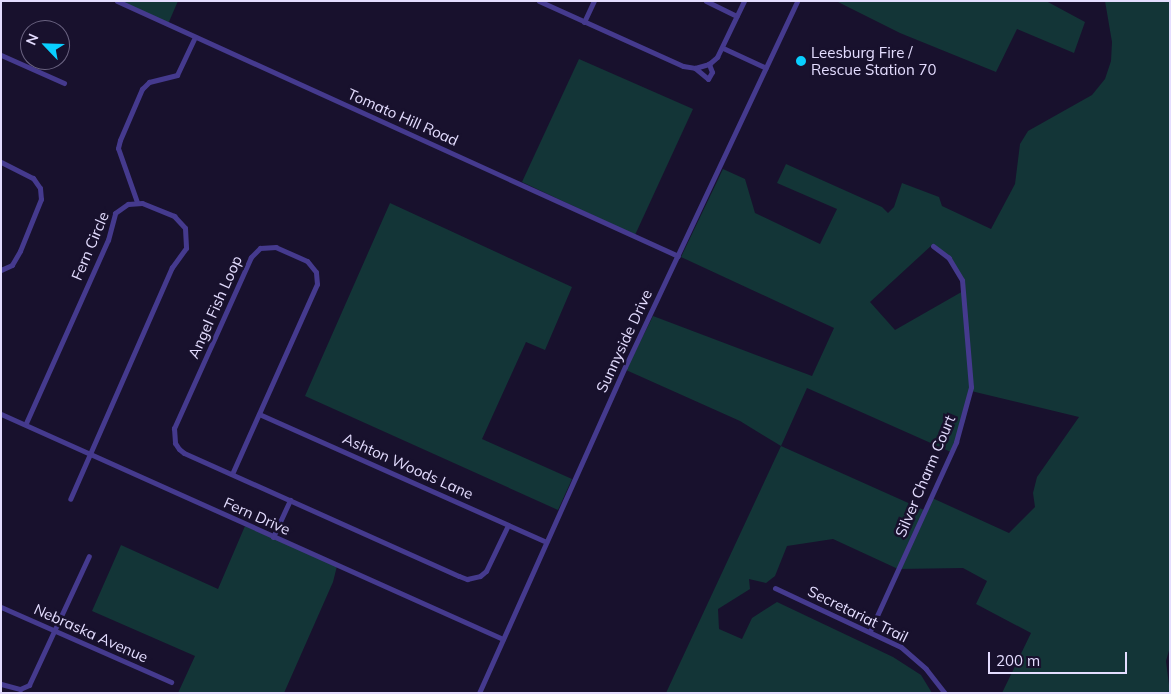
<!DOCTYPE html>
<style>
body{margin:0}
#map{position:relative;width:1171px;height:694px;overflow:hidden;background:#18112d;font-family:Mulish,sans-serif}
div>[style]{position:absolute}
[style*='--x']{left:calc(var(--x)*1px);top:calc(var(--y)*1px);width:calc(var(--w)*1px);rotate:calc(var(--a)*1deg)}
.green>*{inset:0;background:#133537}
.minor>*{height:5px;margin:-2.5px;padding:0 2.5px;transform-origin:2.5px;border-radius:2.5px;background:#453a8e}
.dots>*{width:14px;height:14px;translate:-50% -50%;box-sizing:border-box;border:2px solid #18112d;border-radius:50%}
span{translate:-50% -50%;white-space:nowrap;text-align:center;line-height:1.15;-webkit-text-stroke:5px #18112d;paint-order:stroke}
.poi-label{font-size:15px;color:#e4ddff}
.left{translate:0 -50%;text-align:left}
.street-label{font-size:15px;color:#e4ddff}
.frame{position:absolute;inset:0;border:2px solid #e4ddff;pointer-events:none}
.north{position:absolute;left:20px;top:20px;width:50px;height:50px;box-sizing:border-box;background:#18112d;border:1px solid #6a6381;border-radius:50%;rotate:294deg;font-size:14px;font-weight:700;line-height:20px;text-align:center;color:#e4ddff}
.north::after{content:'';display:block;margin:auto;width:18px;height:22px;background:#09cfff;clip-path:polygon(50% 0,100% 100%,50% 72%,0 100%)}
.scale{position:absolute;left:988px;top:652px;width:139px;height:22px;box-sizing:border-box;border:2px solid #e4ddff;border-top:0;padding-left:6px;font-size:15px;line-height:18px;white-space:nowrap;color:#e4ddff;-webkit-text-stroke:4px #18112d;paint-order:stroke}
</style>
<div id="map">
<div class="green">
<i style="clip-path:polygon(119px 1px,178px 1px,168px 24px)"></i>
<i style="clip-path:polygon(836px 1px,1046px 1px,1085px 22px,1074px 53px,1017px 29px,996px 72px,900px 33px)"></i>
<i style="clip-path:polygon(evenodd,1105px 1px,1170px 1px,1170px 647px,1166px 661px,1170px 693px,1002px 693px,1031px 633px,976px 604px,987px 581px,963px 568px,898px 569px,833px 539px,787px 546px,775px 576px,766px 583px,749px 579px,750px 589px,718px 609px,719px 629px,742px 639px,752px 618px,777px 602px,893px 657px,921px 675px,932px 693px,666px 693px,781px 446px,740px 421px,626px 370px,653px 316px,812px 376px,834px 328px,681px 257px,723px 169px,745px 179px,755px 213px,820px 244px,837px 209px,777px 183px,786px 164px,882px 207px,888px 213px,894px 207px,902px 183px,939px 197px,942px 206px,991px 229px,1015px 184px,1020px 144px,1028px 131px,1092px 95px,1105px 79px,1111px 61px,1112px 42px,1105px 1px,932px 245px,958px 270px,965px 290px,895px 330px,870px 302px,932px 245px,1105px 1px,807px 388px,951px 452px,965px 421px,971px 391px,1079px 417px,1037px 477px,1033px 493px,1035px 507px,1009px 533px,930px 497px,924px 510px,781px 446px,807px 388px)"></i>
<i style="clip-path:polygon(579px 59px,693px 109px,635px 235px,522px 182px)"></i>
<i style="clip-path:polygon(390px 203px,572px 287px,545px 350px,526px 342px,482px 439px,572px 479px,558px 510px,305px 396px)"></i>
<i style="clip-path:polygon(245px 526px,337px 566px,333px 582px,284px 693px,178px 693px,195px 656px,92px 611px,121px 545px,218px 589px)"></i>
</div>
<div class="minor">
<i style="--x:117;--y:1;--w:616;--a:24.44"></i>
<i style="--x:539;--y:1;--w:158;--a:24.3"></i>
<i style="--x:683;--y:66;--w:12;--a:9"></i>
<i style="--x:695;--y:68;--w:15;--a:-16"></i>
<i style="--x:709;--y:64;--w:11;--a:-41"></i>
<i style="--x:717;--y:57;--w:62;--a:-64.3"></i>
<i style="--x:706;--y:1;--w:34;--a:26"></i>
<i style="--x:584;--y:22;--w:23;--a:-65"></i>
<i style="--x:723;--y:48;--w:47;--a:24.9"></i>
<i style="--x:1;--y:55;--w:69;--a:24"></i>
<i style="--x:695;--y:68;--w:17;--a:40"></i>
<i style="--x:708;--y:79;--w:8;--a:-60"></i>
<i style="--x:712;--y:72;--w:9;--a:-111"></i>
<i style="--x:1;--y:162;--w:36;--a:27"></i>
<i style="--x:33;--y:178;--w:12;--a:55"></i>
<i style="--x:40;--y:188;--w:11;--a:85"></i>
<i style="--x:41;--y:199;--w:56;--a:112"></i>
<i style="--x:20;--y:251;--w:16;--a:120"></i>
<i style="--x:12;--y:265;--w:12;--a:156"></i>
<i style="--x:137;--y:202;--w:57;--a:-109.4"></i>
<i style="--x:118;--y:148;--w:8;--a:-76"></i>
<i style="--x:120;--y:140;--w:56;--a:-66.7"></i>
<i style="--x:142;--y:89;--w:10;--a:-45"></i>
<i style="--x:149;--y:82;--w:29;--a:-14"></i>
<i style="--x:177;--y:75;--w:42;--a:-64.7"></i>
<i style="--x:1;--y:414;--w:550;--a:24.14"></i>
<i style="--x:259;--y:414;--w:314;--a:24"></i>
<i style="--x:26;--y:423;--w:201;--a:-65.9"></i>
<i style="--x:108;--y:240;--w:28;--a:-75"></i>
<i style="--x:115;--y:213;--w:16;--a:-35"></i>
<i style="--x:128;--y:204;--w:14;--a:-4"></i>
<i style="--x:142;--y:203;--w:35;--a:22"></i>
<i style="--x:174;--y:216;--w:16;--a:47"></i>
<i style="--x:185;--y:228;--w:20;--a:87"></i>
<i style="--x:186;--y:248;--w:24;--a:126"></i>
<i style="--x:172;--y:267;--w:253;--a:113.7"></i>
<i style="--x:232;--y:474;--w:208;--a:-65.9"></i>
<i style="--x:317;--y:284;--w:12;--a:-95"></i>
<i style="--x:316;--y:272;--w:14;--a:-129"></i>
<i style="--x:307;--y:261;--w:34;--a:-156"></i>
<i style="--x:276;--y:247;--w:16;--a:176"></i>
<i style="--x:260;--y:248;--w:13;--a:135"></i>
<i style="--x:251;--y:257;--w:188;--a:114.2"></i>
<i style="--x:174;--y:428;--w:15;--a:86"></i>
<i style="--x:175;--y:443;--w:7;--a:56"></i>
<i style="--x:179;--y:449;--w:6;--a:39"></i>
<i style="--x:184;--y:453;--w:301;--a:24.1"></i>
<i style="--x:459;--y:576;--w:9;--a:21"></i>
<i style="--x:467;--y:579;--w:13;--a:-13"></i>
<i style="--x:480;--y:576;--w:8;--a:-40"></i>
<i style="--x:486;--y:571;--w:51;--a:-64.4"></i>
<i style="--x:273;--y:537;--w:41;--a:-65.3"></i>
<i style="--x:775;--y:588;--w:139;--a:25.1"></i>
<i style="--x:901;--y:647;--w:33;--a:41"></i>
<i style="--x:926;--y:669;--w:31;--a:52"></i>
<i style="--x:1;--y:607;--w:186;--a:23.8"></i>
<i style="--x:870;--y:631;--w:208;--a:-65.5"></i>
<i style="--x:956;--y:442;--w:57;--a:-74.7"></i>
<i style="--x:971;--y:387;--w:107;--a:-94.8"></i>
<i style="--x:962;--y:280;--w:26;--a:-121"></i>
<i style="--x:949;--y:258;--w:20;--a:-143"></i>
<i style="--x:1;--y:684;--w:20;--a:15"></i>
<i style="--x:20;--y:689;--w:10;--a:-24"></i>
<i style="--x:29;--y:685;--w:142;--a:-65.1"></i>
<i style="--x:479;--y:693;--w:357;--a:-65.9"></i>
<i style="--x:625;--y:367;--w:404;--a:-64.8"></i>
</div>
<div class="dots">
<i style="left:801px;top:61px;background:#09cfff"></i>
</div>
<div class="poi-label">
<span class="left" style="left:811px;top:61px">Leesburg Fire /<br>Rescue Station 70</span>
</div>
<div class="street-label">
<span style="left:403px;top:117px;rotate:24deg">Tomato Hill Road</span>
<span style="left:90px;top:246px;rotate:-67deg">Fern Circle</span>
<span style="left:215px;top:307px;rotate:-66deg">Angel Fish Loop</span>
<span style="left:624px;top:341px;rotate:-65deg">Sunnyside Drive</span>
<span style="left:408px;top:466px;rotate:24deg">Ashton Woods Lane</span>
<span style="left:925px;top:476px;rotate:-67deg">Silver Charm Court</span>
<span style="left:257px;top:516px;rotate:24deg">Fern Drive</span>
<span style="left:858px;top:614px;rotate:26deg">Secretariat Trail</span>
<span style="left:91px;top:633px;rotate:24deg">Nebraska Avenue</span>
</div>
<div class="frame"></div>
<div class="north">N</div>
<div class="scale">200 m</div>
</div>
